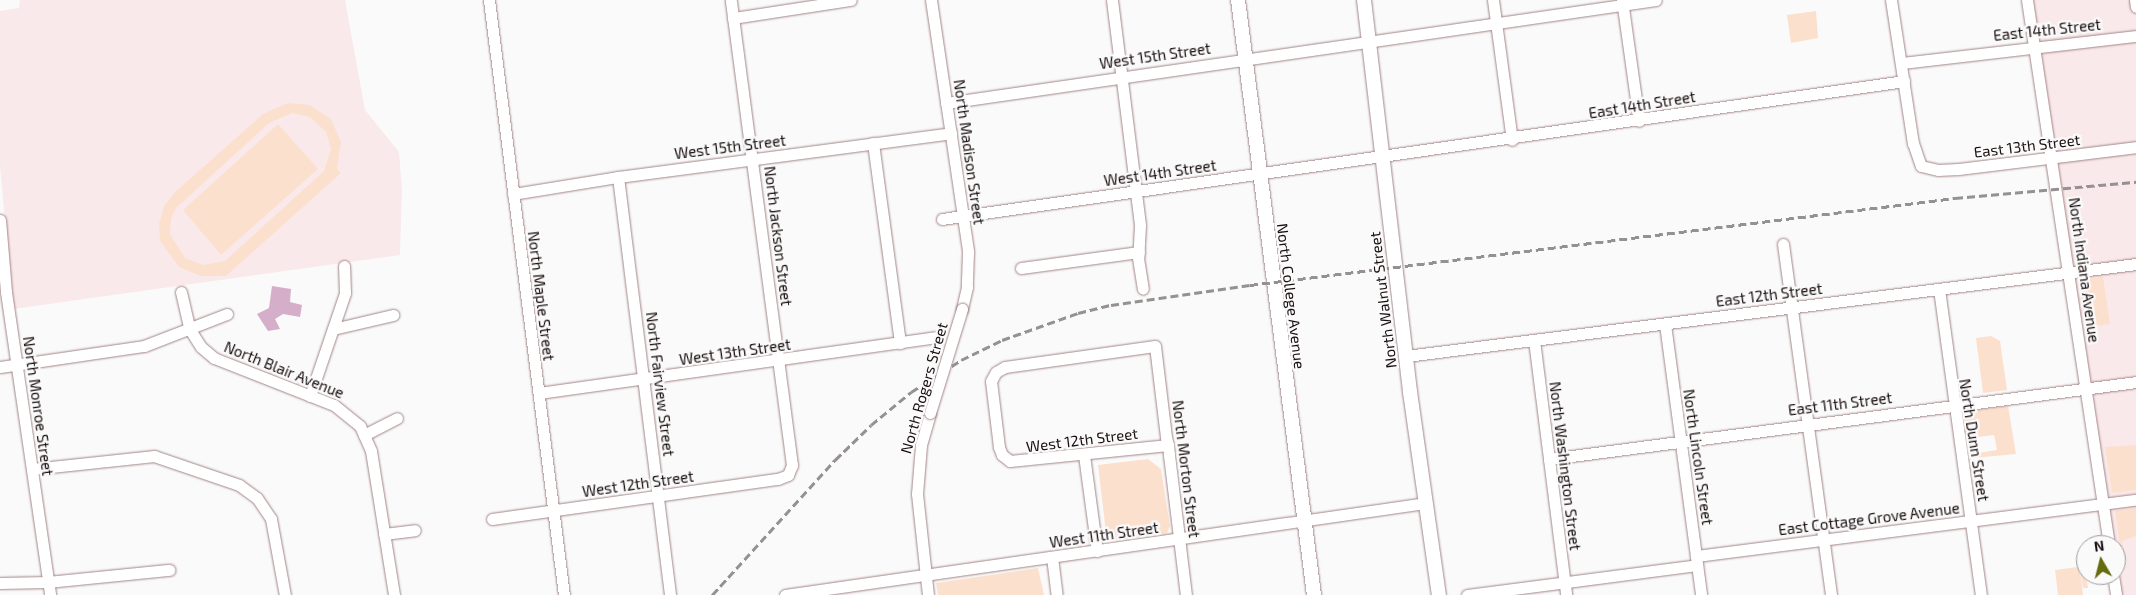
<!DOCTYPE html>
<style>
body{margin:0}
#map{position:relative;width:2136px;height:595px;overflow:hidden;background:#fafafa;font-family:"Exo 2",sans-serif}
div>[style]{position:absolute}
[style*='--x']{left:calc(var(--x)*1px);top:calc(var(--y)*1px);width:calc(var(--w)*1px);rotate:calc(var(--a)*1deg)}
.built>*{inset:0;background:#fae9ea}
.green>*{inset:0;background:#fce0ce}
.water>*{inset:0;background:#d5aeca}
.roads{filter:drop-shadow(0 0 1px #a28486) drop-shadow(0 0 1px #a28486)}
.minor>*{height:11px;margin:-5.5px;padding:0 5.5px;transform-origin:5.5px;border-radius:5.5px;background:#fff}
.major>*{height:14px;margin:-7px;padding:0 7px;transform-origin:7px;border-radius:7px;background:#fff}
.rail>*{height:2.5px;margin-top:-1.25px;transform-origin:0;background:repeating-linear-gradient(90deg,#959091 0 8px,transparent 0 12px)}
.bridges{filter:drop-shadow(0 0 1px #a28486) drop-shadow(0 0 1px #a28486)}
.minor-bridge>*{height:11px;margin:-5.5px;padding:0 5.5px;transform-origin:5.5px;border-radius:5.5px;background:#fff}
span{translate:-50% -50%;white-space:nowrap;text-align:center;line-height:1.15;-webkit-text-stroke:4.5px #fafafa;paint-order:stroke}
.street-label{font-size:15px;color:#1a0f10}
.north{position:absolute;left:2076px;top:535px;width:50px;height:50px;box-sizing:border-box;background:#fafafa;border:1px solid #a09c9c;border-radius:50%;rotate:352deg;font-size:14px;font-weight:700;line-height:20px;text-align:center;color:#1a0f10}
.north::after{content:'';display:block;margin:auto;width:18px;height:22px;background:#656b0e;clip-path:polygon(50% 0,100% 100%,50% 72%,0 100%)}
</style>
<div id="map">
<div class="built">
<i style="clip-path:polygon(20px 0,345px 0,365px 110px,399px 152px,402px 190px,400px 255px,13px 309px,0 165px,0 11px,19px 8px)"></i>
<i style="clip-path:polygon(2031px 0,2136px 0,2136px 595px,2120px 595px,2116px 545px,2113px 545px)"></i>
</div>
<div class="green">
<i style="clip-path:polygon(1816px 11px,1818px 38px,1791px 43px,1787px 15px)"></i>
<i style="clip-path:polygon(evenodd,288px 103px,310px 105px,331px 119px,341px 142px,337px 169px,341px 173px,226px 276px,201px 276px,179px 267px,160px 241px,159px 224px,164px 206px,175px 192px,263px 114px,288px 103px,292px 113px,310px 117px,326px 132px,331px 149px,324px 171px,225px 261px,203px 265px,185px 258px,170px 234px,171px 219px,176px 208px,269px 123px,292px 113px)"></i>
<i style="clip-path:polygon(278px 124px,318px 169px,221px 255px,183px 210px)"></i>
<i style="clip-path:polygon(2103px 277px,2110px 324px,2086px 327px,2079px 280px)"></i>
<i style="clip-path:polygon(1991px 336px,2000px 341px,2007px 390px,1983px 393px,1976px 338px)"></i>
<i style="clip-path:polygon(2008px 406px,2016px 454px,1973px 458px,1972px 454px,1997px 450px,1994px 435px,1962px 439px,1957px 412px)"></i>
<i style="clip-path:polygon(2136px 445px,2136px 490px,2112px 493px,2105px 447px)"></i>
<i style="clip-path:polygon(1148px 459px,1161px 469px,1170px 526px,1167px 533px,1107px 541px,1098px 465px)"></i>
<i style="clip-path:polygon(2136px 508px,2136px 536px,2122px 541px,2123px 547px,2120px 547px,2115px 511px)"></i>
<i style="clip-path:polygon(2085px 566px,2088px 588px,2083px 588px,2080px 569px,2083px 595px,2058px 595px,2055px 570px)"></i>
<i style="clip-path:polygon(1038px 568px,1044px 595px,938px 595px,936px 583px)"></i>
</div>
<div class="water">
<i style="clip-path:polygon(272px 286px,291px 289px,290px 302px,302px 305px,300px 317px,283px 314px,275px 319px,280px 329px,268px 331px,257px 314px,269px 308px)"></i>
</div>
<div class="roads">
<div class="minor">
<i style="--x:489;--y:0;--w:600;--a:82.82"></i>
<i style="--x:931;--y:0;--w:255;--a:81.6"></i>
<i style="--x:968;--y:252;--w:35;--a:92"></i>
<i style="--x:967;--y:287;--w:23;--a:103"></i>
<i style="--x:1112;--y:0;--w:227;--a:82.9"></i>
<i style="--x:1140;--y:225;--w:33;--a:93"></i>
<i style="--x:1138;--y:258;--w:31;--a:81"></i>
<i style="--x:1493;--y:0;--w:141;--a:82.3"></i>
<i style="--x:1622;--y:0;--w:122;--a:82"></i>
<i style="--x:1891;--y:0;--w:145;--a:81.3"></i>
<i style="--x:1913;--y:143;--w:24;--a:71"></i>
<i style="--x:1921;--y:166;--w:17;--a:13"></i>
<i style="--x:1938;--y:170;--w:20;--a:-3"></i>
<i style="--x:1958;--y:169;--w:179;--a:-7"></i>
<i style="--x:2027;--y:0;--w:551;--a:81.44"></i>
<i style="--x:2135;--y:0;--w:7;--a:82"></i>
<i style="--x:733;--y:18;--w:119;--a:-8.7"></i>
<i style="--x:1902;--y:63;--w:236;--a:-6.6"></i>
<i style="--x:946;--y:103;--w:717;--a:-8.25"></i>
<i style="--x:873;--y:143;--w:202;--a:82.3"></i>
<i style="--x:618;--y:177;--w:421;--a:82.9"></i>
<i style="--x:513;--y:194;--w:106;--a:-9.2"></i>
<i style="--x:618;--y:177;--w:336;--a:-7.5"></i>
<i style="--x:942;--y:219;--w:972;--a:-8.16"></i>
<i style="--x:0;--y:220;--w:72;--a:85.2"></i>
<i style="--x:6;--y:292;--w:306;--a:81.7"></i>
<i style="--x:1783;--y:244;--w:354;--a:82.2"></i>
<i style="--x:1021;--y:268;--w:119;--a:-7.7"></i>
<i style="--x:1939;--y:289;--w:309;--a:82.2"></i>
<i style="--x:181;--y:292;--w:37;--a:77"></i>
<i style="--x:189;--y:328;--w:22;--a:58"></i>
<i style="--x:201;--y:347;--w:17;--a:40"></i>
<i style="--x:214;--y:358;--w:129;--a:21.4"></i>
<i style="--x:334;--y:405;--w:33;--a:39"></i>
<i style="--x:360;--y:426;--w:27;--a:66"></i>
<i style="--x:371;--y:451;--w:146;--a:80.9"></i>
<i style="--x:1665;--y:324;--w:273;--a:82.4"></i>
<i style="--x:333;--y:329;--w:62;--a:-13.1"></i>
<i style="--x:1534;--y:340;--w:257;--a:82.8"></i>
<i style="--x:1406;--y:356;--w:736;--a:-7.18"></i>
<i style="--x:0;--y:367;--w:146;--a:-8.3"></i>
<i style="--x:144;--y:346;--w:89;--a:-21.1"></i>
<i style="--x:539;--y:393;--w:400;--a:-8"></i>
<i style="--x:310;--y:396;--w:109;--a:-71.2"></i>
<i style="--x:345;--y:293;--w:27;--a:-92"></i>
<i style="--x:364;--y:435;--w:37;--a:-27"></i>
<i style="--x:1168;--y:445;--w:159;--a:174.2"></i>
<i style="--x:1010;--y:461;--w:10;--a:-143"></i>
<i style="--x:1002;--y:455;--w:9;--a:-111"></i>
<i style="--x:999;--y:447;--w:66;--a:-96.9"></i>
<i style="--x:991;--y:381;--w:10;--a:-61"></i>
<i style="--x:996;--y:372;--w:10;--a:-29"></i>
<i style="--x:1005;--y:367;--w:151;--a:-8"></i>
<i style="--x:1155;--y:346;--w:92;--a:83.1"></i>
<i style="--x:1166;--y:437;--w:8;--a:76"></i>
<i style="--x:1168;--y:445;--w:10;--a:84"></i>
<i style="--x:1169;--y:455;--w:141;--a:83.1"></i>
<i style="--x:1084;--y:455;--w:97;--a:82.3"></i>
<i style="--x:1549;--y:459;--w:592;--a:-7.47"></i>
<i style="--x:32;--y:469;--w:123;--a:-6.1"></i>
<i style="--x:154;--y:456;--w:90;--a:18.8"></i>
<i style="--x:239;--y:485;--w:22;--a:36"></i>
<i style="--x:257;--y:498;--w:25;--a:56"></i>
<i style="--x:271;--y:519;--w:77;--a:79.6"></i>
<i style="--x:492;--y:519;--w:289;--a:-8"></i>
<i style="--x:778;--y:479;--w:11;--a:-22"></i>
<i style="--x:788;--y:475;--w:11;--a:-68"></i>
<i style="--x:792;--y:465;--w:469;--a:-97.5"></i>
<i style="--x:384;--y:534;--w:31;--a:-7"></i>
<i style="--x:1696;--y:556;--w:444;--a:-7.3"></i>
<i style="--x:1052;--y:557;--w:38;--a:83"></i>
<i style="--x:2113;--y:575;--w:20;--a:81"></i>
<i style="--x:0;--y:583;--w:48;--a:-1.2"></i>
<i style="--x:48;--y:582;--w:122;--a:-5.7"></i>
<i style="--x:785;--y:595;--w:648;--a:-8.17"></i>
<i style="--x:928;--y:595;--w:102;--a:-96.2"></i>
<i style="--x:917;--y:494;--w:49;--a:-85.3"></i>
<i style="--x:921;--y:445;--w:33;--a:-74"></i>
<i style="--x:1467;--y:595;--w:232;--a:-7.4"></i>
</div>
<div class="major">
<i style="--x:1238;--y:0;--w:600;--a:82.72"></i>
<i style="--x:1364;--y:0;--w:395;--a:83.3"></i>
<i style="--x:1410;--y:392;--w:205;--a:81.9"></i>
</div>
</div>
<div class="rail">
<i style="--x:712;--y:595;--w:183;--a:-47.7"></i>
<i style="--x:835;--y:460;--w:50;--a:-44.2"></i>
<i style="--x:871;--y:425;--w:52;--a:-39.5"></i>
<i style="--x:911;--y:392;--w:59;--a:-32.6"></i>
<i style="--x:961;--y:360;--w:46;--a:-26"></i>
<i style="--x:1002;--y:340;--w:81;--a:-19.6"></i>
<i style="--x:1078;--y:313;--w:34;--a:-14"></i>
<i style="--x:1111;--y:305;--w:140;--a:-8.2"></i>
<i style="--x:1250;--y:285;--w:710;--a:-7.03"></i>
<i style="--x:1955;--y:198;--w:182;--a:-5.1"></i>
</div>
<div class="bridges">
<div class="minor-bridge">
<i style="--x:930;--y:413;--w:109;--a:-72.9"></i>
</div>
</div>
<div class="street-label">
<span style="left:2047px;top:30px;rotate:-6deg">East 14th Street</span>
<span style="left:1155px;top:56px;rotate:-8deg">West 15th Street</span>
<span style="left:1642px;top:105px;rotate:-9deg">East 14th Street</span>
<span style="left:2027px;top:146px;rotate:-7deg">East 13th Street</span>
<span style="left:730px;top:147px;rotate:-7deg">West 15th Street</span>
<span style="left:969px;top:152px;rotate:82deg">North Madison Street</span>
<span style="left:1160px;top:173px;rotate:-8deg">West 14th Street</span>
<span style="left:778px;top:236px;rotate:83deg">North Jackson Street</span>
<span style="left:2084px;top:270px;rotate:82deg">North Indiana Avenue</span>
<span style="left:1769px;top:295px;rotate:-7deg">East 12th Street</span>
<span style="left:541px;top:296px;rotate:83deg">North Maple Street</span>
<span style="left:1291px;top:296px;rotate:83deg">North College Avenue</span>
<span style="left:1383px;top:300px;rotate:-97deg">North Walnut Street</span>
<span style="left:735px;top:352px;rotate:-8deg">West 13th Street</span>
<span style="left:284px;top:370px;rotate:22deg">North Blair Avenue</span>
<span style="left:660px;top:384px;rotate:83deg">North Fairview Street</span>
<span style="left:924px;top:388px;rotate:-74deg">North Rogers Street</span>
<span style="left:1840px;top:404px;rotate:-7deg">East 11th Street</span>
<span style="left:38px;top:406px;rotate:82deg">North Monroe Street</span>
<span style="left:1082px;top:440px;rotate:-7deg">West 12th Street</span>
<span style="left:1974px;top:440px;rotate:81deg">North Dunn Street</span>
<span style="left:1698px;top:457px;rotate:82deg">North Lincoln Street</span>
<span style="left:1565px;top:466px;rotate:83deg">North Washington Street</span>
<span style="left:1186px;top:469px;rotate:83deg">North Morton Street</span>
<span style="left:638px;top:484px;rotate:-8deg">West 12th Street</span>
<span style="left:1869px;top:519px;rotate:-7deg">East Cottage Grove Avenue</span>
<span style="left:1104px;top:535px;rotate:-8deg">West 11th Street</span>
</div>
<div class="north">N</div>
</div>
